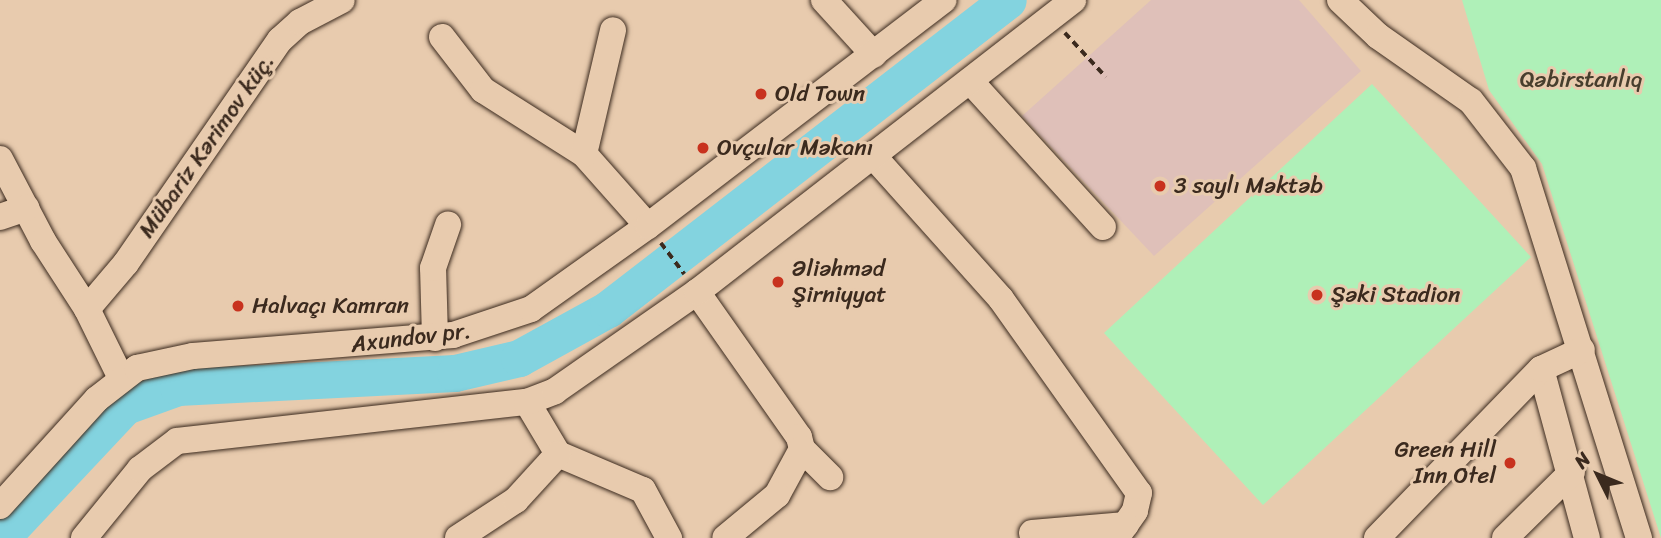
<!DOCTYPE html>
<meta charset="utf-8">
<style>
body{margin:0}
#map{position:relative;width:1661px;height:538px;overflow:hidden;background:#e8cbae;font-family:Sriracha,sans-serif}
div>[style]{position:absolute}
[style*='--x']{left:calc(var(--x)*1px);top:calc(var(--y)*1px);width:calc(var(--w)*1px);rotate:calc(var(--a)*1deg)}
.built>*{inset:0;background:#dfc0b9}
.green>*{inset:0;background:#aff0b8}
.river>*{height:37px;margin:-18.5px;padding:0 18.5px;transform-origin:18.5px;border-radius:18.5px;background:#83d3df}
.path>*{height:3.5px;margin-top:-1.75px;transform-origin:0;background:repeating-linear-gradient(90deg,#3b2a1e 0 7px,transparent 0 12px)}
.roads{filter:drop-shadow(0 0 2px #3b2a1e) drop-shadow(0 0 2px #3b2a1e)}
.minor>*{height:26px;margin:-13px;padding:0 13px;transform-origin:13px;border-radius:13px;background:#e8cbae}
.dots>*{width:19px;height:19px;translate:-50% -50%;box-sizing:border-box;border:4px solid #e8cbae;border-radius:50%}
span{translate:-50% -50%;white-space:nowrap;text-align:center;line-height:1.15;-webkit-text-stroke:6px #e8cbae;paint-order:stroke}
.park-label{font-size:23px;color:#473e2d}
.poi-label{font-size:23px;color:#3b2a1e}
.left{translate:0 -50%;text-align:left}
.right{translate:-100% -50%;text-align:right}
.street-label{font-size:23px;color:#3b2a1e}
.north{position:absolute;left:1563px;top:440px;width:70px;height:70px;-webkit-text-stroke:5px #e8cbae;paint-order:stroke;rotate:313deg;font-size:19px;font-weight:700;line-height:28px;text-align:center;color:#3b2a1e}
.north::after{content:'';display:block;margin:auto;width:24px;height:32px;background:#3b2a1e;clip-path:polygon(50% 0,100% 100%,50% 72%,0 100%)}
</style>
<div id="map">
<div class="built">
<i style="clip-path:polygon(1151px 0,1299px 0,1361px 71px,1154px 256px,1022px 116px)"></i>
</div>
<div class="green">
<i style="clip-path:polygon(1462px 0,1661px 0,1661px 538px,1542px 164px,1489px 90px)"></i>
<i style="clip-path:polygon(1372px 84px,1531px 257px,1263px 505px,1104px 333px)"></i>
</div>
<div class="river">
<i style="--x:1;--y:538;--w:181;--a:-46.8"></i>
<i style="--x:125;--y:406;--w:56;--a:-19.7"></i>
<i style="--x:178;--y:387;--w:277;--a:-2.9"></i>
<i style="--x:455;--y:373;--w:66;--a:-13.2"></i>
<i style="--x:519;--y:358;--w:102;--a:-28.8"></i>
<i style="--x:608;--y:309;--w:505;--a:-37.69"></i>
</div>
<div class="path">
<i style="--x:1065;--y:33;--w:60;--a:47"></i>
<i style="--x:661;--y:243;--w:39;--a:53"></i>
</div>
<div class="roads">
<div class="minor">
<i style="--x:824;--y:0;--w:74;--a:47.7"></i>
<i style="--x:1340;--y:0;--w:52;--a:43.5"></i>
<i style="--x:1378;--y:36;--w:113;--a:35"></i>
<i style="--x:1471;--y:101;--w:85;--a:52.2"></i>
<i style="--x:1523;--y:168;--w:388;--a:72.6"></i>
<i style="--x:442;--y:37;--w:67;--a:52.3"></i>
<i style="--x:483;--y:90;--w:120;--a:32.4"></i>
<i style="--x:584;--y:154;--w:96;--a:48.4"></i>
<i style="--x:971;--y:82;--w:196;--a:47.7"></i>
<i style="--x:584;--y:154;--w:127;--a:-76.8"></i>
<i style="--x:875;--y:158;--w:189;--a:48.2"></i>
<i style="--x:1001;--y:299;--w:238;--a:54.6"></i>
<i style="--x:1139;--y:493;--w:18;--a:103"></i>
<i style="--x:1135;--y:511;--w:33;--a:125"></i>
<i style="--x:0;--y:159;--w:93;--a:62.3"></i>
<i style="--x:43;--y:241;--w:81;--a:57.1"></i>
<i style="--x:87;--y:309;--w:77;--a:63.8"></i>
<i style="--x:0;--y:217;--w:28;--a:-19"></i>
<i style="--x:697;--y:292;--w:177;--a:54.9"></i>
<i style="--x:799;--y:437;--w:12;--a:76"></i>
<i style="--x:802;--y:449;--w:52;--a:118.5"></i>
<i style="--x:777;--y:495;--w:67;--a:140.4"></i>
<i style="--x:87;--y:309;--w:60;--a:-49.7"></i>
<i style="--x:126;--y:263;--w:271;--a:-55.4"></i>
<i style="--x:280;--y:40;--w:27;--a:-42"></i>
<i style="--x:300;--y:22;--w:47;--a:-27.6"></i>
<i style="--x:435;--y:338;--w:70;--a:-91.6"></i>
<i style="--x:433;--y:268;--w:46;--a:-70.8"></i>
<i style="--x:1541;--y:369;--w:175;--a:74.8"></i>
<i style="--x:527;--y:402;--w:61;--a:59.2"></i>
<i style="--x:558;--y:454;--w:92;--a:23"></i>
<i style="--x:643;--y:490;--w:55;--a:61.6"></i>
<i style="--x:802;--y:449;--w:40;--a:45"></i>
<i style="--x:0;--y:506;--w:144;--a:-47.8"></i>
<i style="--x:97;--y:399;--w:51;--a:-37.8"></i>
<i style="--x:137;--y:368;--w:57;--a:-12.1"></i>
<i style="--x:193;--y:356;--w:261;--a:-4.6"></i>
<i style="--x:453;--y:335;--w:82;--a:-18.4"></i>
<i style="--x:531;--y:309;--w:143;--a:-35.4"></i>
<i style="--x:648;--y:226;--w:372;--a:-37.4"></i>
<i style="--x:1032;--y:533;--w:94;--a:-4.9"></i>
<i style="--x:84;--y:538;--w:89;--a:-50.9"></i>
<i style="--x:140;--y:469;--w:46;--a:-37.1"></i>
<i style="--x:177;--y:441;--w:352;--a:-6.4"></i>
<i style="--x:527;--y:402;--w:30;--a:-21"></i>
<i style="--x:555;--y:391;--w:173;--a:-34.9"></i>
<i style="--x:697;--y:292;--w:476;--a:-37.8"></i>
<i style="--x:458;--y:538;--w:69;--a:-33.2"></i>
<i style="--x:516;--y:500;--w:62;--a:-47.6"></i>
<i style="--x:1377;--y:538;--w:235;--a:-45.9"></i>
<i style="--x:1541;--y:369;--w:45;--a:-24.9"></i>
<i style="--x:1505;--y:538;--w:94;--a:-44.6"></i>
</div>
</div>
<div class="dots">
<i style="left:761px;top:94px;background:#c8321e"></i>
<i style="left:703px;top:148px;background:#c8321e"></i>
<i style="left:1160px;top:186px;background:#c8321e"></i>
<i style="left:778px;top:282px;background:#c8321e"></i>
<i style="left:1317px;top:295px;background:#c8321e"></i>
<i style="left:238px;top:306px;background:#c8321e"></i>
<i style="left:1510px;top:463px;background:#c8321e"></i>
</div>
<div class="park-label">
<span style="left:1581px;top:80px">Qəbirstanlıq</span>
</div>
<div class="poi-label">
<span class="left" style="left:775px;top:94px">Old Town</span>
<span class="left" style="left:717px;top:148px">Ovçular Məkanı</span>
<span class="left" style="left:1174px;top:186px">3 saylı Məktəb</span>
<span class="left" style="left:792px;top:282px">Əliəhməd<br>Şirniyyat</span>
<span class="left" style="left:1331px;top:295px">Şəki Stadion</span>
<span class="left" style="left:252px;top:306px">Halvaçı Kamran</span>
<span class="right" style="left:1496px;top:463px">Green Hill<br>Inn Otel</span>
</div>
<div class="street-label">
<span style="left:207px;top:146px;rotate:-55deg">Mübariz Kərimov küç.</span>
<span style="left:411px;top:338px;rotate:-7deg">Axundov pr.</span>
</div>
<div class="north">N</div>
</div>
